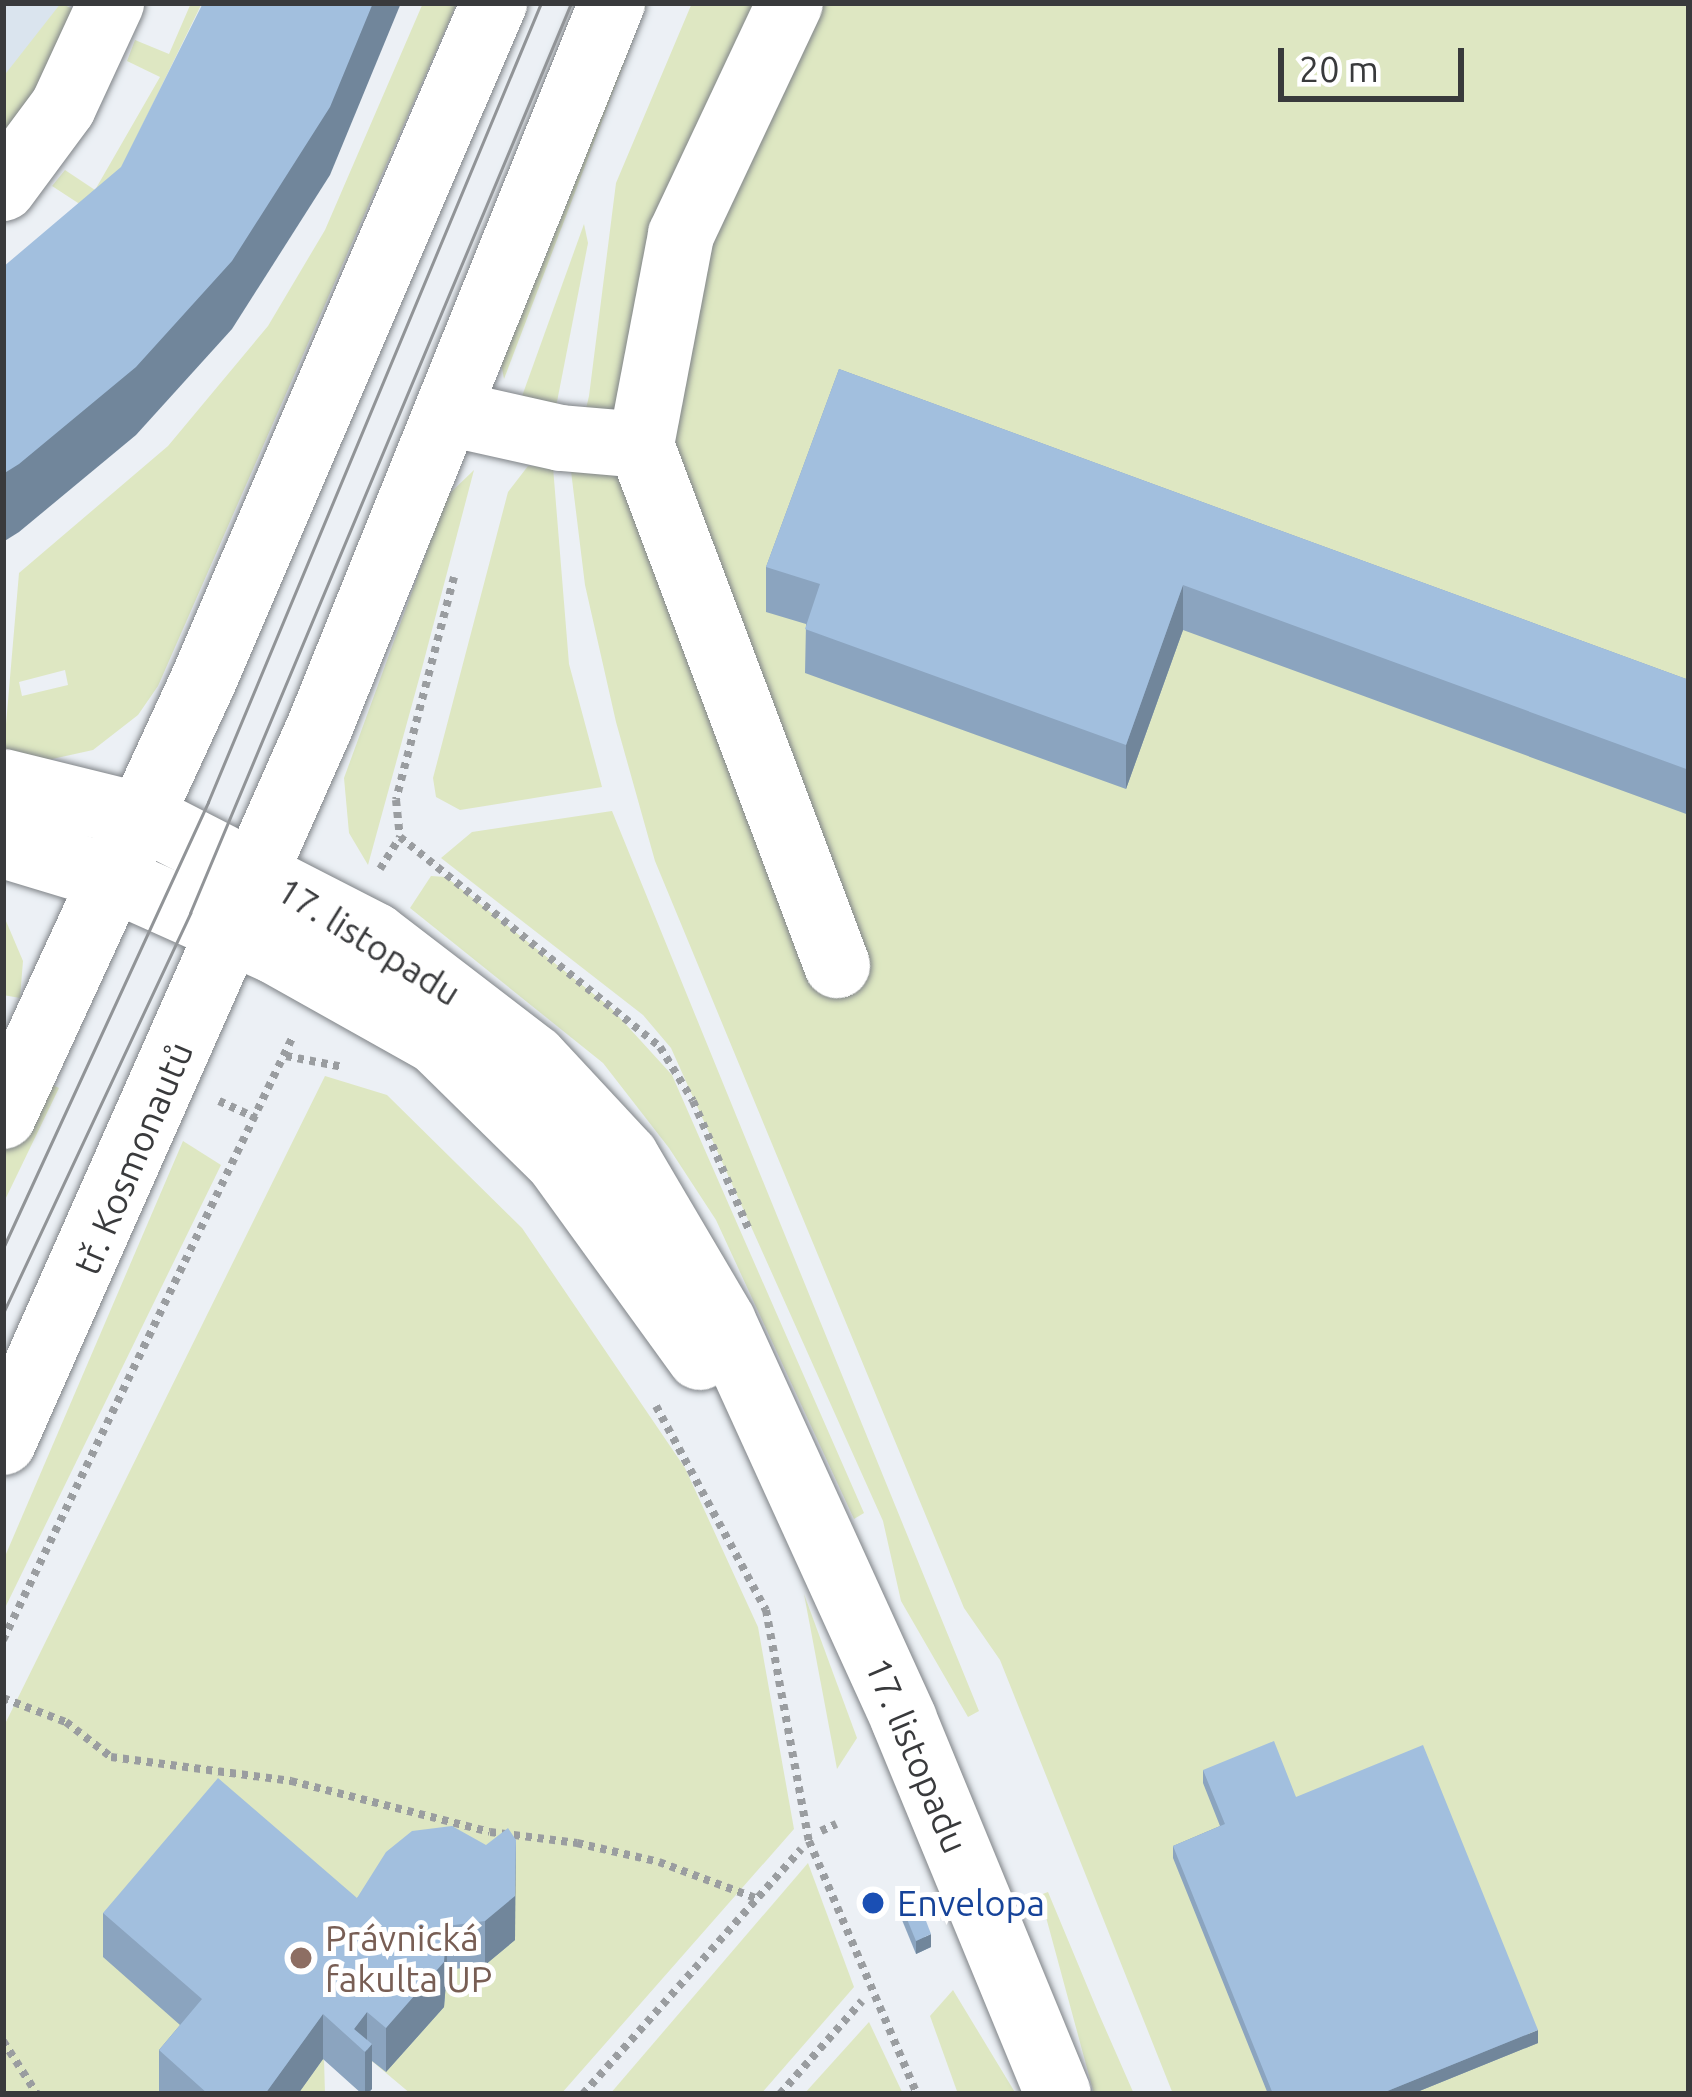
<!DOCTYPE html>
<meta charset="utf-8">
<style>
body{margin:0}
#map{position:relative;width:1692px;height:2097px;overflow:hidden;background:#ecf0f5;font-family:Ubuntu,sans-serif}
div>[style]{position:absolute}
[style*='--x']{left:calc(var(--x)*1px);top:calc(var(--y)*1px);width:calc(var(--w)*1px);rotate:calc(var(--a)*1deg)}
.built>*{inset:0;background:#dae4ee}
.green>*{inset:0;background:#dee7c2}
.path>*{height:8px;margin-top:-4px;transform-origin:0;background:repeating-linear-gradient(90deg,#9a9da0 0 6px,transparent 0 12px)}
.roads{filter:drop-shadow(0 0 3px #7f8387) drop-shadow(0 0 3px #7f8387)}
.minor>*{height:66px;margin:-33px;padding:0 33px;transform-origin:33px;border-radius:33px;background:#fff}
.tram>*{height:3px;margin:-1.5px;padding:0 1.5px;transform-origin:1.5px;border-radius:1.5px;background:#919497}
.wall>*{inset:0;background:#8ba4bf}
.shaded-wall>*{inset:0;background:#71869b}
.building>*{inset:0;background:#a2bfde}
.dots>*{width:33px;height:33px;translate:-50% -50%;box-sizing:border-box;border:6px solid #fff;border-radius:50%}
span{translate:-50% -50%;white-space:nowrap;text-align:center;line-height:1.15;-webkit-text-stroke:10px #fff;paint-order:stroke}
.street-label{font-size:36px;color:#393a3c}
.transit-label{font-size:36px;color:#164399}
.left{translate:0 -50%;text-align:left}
.education-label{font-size:36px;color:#785e54}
.frame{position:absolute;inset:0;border:6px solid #393a3c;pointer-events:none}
.scale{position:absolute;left:1278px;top:48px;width:186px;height:54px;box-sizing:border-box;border:6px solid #393a3c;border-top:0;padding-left:15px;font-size:36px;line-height:42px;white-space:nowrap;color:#393a3c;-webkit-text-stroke:9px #fff;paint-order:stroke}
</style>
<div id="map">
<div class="built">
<i style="clip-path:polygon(3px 3px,61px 3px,3px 132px)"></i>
</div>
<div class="green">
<i style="clip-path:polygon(61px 3px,80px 13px,3px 143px,3px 77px)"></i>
<i style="clip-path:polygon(191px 3px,202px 3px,98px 216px,52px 186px,65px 170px,95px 190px,160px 77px,127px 61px,135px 40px,169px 54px)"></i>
<i style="clip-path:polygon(evenodd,423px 3px,457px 3px,158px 686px,138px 715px,93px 750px,34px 763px,3px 759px,19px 573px,168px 446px,268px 326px,325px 230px,423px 3px,65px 670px,68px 685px,22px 696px,19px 682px,65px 670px)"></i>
<i style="clip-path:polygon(631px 3px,647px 3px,504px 379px,500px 358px)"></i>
<i style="clip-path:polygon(692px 3px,1689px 3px,1689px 2094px,1173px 2094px,1000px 1660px,964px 1608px,655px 861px,616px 722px,585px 585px,571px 471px,589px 396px,616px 183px)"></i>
<i style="clip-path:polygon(584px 224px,588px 243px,555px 412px,521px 399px)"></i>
<i style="clip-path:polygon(528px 466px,553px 467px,569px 664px,602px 787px,460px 810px,436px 797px,433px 778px,508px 492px)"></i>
<i style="clip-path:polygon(474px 470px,422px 668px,368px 865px,349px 833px,344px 778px,447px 496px)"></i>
<i style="clip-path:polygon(612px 811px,979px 1711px,968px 1717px,901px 1601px,883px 1521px,671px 1048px,643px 1015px,441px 858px,472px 832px)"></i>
<i style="clip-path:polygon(431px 876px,446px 877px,610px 1007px,672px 1075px,864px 1513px,854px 1519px,716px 1220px,669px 1148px,603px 1063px,410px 908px)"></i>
<i style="clip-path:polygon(3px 914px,23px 961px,20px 998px,3px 995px)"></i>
<i style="clip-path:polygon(325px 1076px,387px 1095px,522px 1228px,685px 1468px,758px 1627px,794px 1829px,561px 2094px,411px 2094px,367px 2057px,324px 2059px,325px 2094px,3px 2094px,3px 1728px)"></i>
<i style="clip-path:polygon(40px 1079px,59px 1088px,3px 1204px,3px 1156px)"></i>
<i style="clip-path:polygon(183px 1141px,221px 1165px,3px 1612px,3px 1561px)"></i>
<i style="clip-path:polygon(804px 1594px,857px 1738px,837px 1769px)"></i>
<i style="clip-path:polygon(808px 1863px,854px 1987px,761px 2094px,610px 2094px)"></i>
<i style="clip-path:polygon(1048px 1892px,1098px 2012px,1134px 2094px,1094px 2094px,1040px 1895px)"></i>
<i style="clip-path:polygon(953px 1990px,1016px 2094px,958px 2094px,930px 2016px)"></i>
<i style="clip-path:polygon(869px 2022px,903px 2094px,804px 2094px)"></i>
</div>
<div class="path">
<i style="--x:454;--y:577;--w:230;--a:104.6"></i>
<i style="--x:396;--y:800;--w:37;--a:84"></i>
<i style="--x:400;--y:837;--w:334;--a:38.9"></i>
<i style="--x:660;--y:1047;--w:63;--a:58.6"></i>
<i style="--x:693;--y:1101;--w:141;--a:66.5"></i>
<i style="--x:380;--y:869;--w:38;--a:-58"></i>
<i style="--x:286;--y:1056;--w:58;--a:10.9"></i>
<i style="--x:219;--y:1101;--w:41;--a:24.7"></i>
<i style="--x:656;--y:1406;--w:232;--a:61.7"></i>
<i style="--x:766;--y:1610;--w:235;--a:79.5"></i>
<i style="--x:809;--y:1841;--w:275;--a:66.9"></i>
<i style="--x:3;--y:1640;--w:670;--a:-64.35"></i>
<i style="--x:3;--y:1698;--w:67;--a:20.9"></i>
<i style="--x:66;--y:1722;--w:57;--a:37.9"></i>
<i style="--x:111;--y:1757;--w:182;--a:7.6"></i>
<i style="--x:291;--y:1781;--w:205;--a:14.4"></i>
<i style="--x:490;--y:1832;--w:88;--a:7.2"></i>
<i style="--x:577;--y:1843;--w:84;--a:13"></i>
<i style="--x:659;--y:1862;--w:103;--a:20.4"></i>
<i style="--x:821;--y:1831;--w:17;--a:-25"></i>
<i style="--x:3;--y:2041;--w:63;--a:57.3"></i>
<i style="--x:583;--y:2094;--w:328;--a:-48.3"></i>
<i style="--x:780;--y:2094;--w:124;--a:-48.6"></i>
</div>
<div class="roads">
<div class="minor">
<i style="--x:790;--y:3;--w:256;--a:115.2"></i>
<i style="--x:681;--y:235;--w:214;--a:100.8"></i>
<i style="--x:641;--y:445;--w:556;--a:69.35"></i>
<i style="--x:3;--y:188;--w:101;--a:-53.5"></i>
<i style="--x:63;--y:107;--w:115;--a:-65.2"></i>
<i style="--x:449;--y:413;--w:115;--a:12.6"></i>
<i style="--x:561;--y:438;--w:80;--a:5"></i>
<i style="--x:3;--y:782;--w:142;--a:13.8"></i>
<i style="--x:141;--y:816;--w:263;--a:27.1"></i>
<i style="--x:375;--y:936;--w:200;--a:37.5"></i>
<i style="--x:534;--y:1058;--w:135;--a:47.1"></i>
<i style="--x:626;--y:1157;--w:191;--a:59.5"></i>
<i style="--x:723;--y:1322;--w:437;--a:65.5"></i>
<i style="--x:904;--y:1720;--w:404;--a:67.6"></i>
<i style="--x:3;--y:845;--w:114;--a:16.8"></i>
<i style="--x:112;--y:878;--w:179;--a:24.1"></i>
<i style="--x:275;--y:951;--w:186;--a:29.3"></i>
<i style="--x:437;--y:1042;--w:170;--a:44.5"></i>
<i style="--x:558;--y:1161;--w:242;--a:54.1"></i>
<i style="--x:3;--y:1116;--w:481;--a:-65.3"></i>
<i style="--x:204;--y:679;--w:736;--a:-66.78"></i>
<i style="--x:3;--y:1442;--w:783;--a:-66.12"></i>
<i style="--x:320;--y:726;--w:780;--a:-68.01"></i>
</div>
</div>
<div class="tram">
<i style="--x:3;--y:1248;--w:491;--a:-65.3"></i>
<i style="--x:208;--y:802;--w:866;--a:-67.38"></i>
<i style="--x:3;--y:1313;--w:442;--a:-64.9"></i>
<i style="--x:190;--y:913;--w:987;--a:-67.28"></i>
</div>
<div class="wall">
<i style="clip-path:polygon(839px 369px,1689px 680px,1689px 815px,1183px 630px,1126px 789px,805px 673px,806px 624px,766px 612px,766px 567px)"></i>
<i style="clip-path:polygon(1203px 1770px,1296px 1797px,1538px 2043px,1412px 2094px,1268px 2094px,1173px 1858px,1173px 1846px,1220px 1826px,1203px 1783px)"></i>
<i style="clip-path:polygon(452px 1826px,515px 1940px,485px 1965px,447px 1970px,444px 2007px,386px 2072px,372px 2061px,372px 2089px,368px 2094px,362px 2094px,323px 2059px,298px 2094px,159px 2094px,159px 2050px,180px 2025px,103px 1957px,103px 1913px,357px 1898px)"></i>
<i style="clip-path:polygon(902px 1907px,931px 1947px,916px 1954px,902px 1920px)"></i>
</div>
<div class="shaded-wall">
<i style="clip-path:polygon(373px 3px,401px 3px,330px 175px,232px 329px,136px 435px,19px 532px,3px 542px,3px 474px)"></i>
<i style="clip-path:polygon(1183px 585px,1183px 630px,1126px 789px,1126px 745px)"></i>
<i style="clip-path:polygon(516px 1840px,515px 1940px,485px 1965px,485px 1921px)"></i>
<i style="clip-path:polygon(447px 1926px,447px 1970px,444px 2007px,386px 2072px,386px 2028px)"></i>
<i style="clip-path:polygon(931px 1934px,931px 1947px,916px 1954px,916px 1941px)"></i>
<i style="clip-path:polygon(367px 2012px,367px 2050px,372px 2044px,372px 2089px,365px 2094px,365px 2052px,354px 2029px)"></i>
<i style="clip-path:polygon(323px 2014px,323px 2059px,298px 2094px,265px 2094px)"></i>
<i style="clip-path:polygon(1538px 2030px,1538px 2043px,1412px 2094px,1380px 2094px)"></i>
</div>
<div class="building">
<i style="clip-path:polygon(203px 3px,373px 3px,330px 107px,232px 261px,136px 367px,19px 464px,3px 474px,3px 267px,121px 167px)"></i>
<i style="clip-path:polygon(839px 369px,1689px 680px,1689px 770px,1183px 585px,1126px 745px,805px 629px,820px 584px,766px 567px)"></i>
<i style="clip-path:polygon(1274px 1741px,1296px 1797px,1423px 1745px,1538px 2030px,1380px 2094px,1273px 2094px,1173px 1846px,1225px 1824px,1203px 1770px)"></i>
<i style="clip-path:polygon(218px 1778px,357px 1898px,386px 1852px,412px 1831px,452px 1826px,486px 1845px,508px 1828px,516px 1840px,515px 1896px,485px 1921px,447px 1926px,444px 1962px,386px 2028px,367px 2012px,354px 2029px,372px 2044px,365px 2052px,323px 2014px,265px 2094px,208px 2094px,159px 2050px,202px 1999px,103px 1913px)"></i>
<i style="clip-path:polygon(918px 1900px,931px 1934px,916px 1941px,902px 1907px)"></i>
</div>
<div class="dots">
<i style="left:873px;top:1903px;background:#1a4fb4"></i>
<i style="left:301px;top:1958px;background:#8d6e63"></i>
</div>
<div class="street-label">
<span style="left:369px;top:941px;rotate:32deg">17. listopadu</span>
<span style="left:133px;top:1158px;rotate:-67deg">tř. Kosmonautů</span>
<span style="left:917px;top:1755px;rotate:67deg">17. listopadu</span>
</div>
<div class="transit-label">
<span class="left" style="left:897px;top:1903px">Envelopa</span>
</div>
<div class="education-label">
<span class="left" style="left:325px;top:1958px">Právnická<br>fakulta UP</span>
</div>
<div class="frame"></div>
<div class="scale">20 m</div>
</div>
